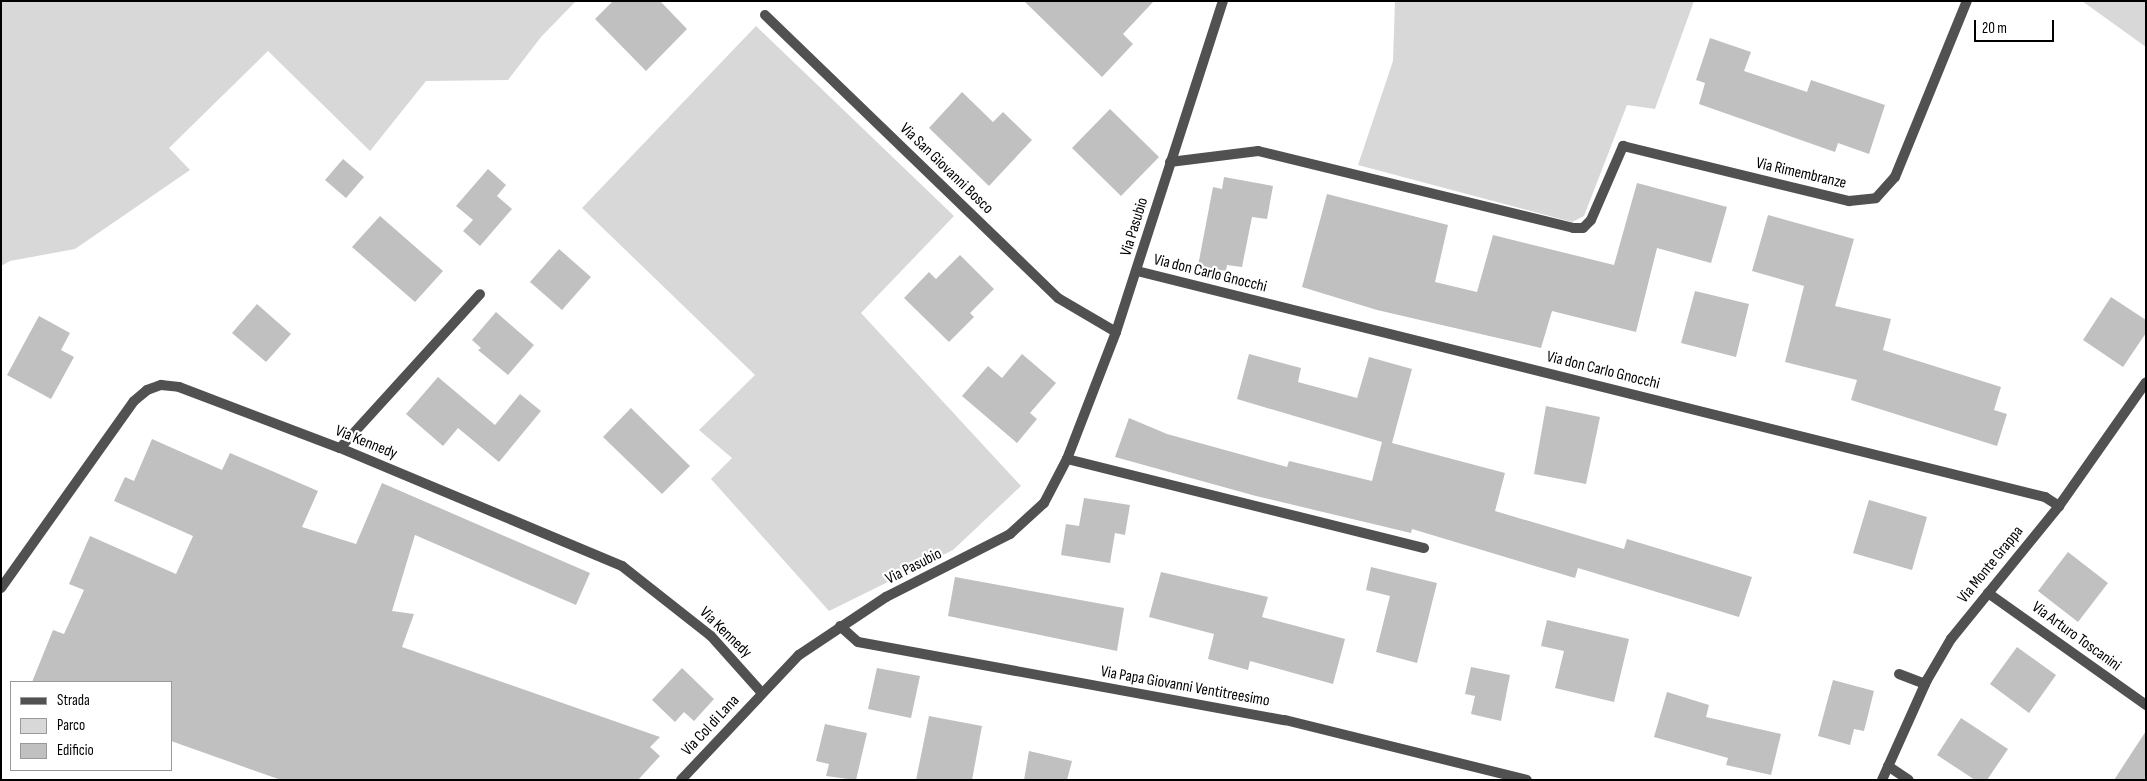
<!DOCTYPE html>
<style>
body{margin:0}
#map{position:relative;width:2147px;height:781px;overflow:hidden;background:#fff;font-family:"Sofia Sans Condensed",sans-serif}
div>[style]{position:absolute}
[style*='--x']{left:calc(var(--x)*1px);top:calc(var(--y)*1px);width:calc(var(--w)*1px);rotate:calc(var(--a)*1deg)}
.green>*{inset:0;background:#d8d8d8}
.building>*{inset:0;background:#c0c0c0}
.service>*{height:10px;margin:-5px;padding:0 5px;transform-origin:5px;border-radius:5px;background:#515151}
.minor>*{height:10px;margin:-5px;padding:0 5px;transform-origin:5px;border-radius:5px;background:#515151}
span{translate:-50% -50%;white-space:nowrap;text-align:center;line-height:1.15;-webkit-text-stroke:4.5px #fff;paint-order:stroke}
.street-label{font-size:16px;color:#000}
.frame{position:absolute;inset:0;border:2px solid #000;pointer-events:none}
.legend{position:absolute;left:10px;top:681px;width:162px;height:90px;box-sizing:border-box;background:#fff;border:1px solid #999;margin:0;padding:6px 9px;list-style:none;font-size:15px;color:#000}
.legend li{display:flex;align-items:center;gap:10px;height:25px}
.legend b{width:25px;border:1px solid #999}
.scale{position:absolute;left:1974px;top:20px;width:80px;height:22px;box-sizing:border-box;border:2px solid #000;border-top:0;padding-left:6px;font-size:15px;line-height:18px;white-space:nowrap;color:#000;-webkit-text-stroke:4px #fff;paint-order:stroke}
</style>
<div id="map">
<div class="green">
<i style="clip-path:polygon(1px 1px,576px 1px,541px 37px,508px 80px,426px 81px,370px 151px,268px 51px,169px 148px,190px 170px,75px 249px,10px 261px,1px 266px)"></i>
<i style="clip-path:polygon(1395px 1px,1694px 1px,1655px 109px,1627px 105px,1584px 216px,1572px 222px,1358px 165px,1393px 61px)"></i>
<i style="clip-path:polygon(2082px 1px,2146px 1px,2146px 47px)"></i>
<i style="clip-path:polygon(756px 26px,954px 216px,861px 313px,1021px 486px,953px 550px,829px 611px,711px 479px,732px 458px,699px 430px,755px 375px,582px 208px)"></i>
</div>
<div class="building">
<i style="clip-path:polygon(613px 1px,660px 1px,687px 29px,646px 71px,595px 19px)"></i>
<i style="clip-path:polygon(1024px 1px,1154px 1px,1123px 34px,1133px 44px,1102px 77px)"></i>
<i style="clip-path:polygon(1710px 38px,1751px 52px,1744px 71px,1807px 92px,1811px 80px,1885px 105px,1869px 154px,1838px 143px,1835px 152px,1699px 104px,1705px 83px,1696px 80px)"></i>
<i style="clip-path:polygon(962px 92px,993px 122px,1003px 112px,1032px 140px,989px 186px,929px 128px)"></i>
<i style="clip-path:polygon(1110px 109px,1159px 157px,1121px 196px,1072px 148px)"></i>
<i style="clip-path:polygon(343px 159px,364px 177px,346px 198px,325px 180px)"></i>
<i style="clip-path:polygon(488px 169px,506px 185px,497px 196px,512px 209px,480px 246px,463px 231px,473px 220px,456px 206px)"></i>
<i style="clip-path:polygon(1224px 177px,1273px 186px,1267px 219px,1252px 217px,1242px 267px,1227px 265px,1226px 271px,1198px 266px,1213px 187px,1222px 189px)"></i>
<i style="clip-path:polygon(1637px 183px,1727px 207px,1711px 263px,1657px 248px,1636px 332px,1552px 311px,1541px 348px,1377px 310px,1302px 287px,1327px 194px,1448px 225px,1435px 282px,1477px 292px,1493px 235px,1614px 265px)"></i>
<i style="clip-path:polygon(1768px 215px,1854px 239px,1835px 306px,1891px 319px,1883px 350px,2001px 387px,1994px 410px,2007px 414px,1997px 446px,1851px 400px,1857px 380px,1785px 362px,1804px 286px,1752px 271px)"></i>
<i style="clip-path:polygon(380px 216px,443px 271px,415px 302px,352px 247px)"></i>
<i style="clip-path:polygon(559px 249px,591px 277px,562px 310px,530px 282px)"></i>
<i style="clip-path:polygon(960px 255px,994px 289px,970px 313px,974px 317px,949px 342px,904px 298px,929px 272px,936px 279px)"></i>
<i style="clip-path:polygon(1695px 291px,1749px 304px,1736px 357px,1681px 343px)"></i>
<i style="clip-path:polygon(2111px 297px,2146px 320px,2146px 333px,2123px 367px,2083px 340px)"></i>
<i style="clip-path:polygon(257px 304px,291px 334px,266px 362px,232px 333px)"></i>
<i style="clip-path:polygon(496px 312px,534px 345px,508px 375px,478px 350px,481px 348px,472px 340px)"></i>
<i style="clip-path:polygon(39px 316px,70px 333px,61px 350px,74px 357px,51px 399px,7px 375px)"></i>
<i style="clip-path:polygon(1022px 354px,1056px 383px,1030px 413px,1037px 419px,1017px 443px,962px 396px,988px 366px,1002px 378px)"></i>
<i style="clip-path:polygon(1249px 354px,1301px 368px,1298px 382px,1357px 398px,1369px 357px,1412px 369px,1392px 443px,1505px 473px,1495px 511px,1624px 549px,1627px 539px,1752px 577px,1739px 617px,1578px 568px,1575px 578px,1412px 529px,1411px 533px,1256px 496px,1115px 457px,1129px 418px,1167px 434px,1287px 467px,1289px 461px,1372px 481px,1382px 442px,1237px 399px)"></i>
<i style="clip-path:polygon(438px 377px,495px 425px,520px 394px,541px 411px,499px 462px,458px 428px,443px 446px,406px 414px)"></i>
<i style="clip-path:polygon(1546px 406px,1600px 417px,1586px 484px,1534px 474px)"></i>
<i style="clip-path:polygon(631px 408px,690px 466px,662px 494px,603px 437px)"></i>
<i style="clip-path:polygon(152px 439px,222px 470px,230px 453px,318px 491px,302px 527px,356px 544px,382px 483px,590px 573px,576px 605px,415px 535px,392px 611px,414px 614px,402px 647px,660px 737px,650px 747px,660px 756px,638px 780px,281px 780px,171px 741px,171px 682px,32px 682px,53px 630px,64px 634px,84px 590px,69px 584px,90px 536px,176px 574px,193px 536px,114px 501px,125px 477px,134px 481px)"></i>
<i style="clip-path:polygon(1084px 498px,1130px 505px,1125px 535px,1115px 533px,1110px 563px,1061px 555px,1066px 524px,1079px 526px)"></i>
<i style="clip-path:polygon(1869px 500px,1927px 517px,1912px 570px,1853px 553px)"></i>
<i style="clip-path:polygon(2068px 552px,2108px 583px,2078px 622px,2038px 591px)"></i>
<i style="clip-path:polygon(1371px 567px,1437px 583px,1417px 663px,1376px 652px,1390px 596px,1366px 590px)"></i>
<i style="clip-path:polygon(1161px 572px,1268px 597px,1262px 617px,1345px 639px,1333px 684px,1250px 661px,1248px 670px,1208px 659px,1214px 634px,1149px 617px)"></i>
<i style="clip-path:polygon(955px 577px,1124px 608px,1117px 651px,948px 616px)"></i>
<i style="clip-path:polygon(1547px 620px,1629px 639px,1614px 702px,1555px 688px,1564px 651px,1541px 646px)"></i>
<i style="clip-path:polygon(2017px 647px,2056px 675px,2029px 713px,1990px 684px)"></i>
<i style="clip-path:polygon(1471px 667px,1510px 675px,1501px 721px,1471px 714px,1475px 696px,1465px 694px)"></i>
<i style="clip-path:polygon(682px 668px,714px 699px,694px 721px,684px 712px,675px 722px,652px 700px)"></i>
<i style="clip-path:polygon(877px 668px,920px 676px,911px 718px,868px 709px)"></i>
<i style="clip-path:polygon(1833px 680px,1874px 691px,1864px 731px,1854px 729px,1850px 745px,1818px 736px)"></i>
<i style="clip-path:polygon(1667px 692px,1709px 705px,1706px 717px,1781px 734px,1771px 775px,1726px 765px,1728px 758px,1654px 737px)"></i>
<i style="clip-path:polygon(929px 716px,982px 726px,972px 780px,916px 780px)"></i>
<i style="clip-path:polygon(1961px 718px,2008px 749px,1987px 780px,1975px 780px,1937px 755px)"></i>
<i style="clip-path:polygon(825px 724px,867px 733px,856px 780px,826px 776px,829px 764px,816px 761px)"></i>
<i style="clip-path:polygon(2146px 731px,2146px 780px,2114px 780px)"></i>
<i style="clip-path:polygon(1029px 751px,1072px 761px,1067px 780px,1024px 780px)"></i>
</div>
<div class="service">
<i style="--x:765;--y:15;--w:407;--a:44"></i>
<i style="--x:1058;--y:298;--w:67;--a:30.4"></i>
<i style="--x:1170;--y:162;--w:89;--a:-7.1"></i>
<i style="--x:1258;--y:151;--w:324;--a:13.7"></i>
<i style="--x:1573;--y:228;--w:10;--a:0"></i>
<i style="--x:1583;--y:228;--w:11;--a:-45"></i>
<i style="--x:1591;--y:220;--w:81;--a:-66.6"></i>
<i style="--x:340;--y:448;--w:208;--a:-47.7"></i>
<i style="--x:1067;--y:459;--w:368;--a:14"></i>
<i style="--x:1899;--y:674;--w:28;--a:21"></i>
</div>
<div class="minor">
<i style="--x:1623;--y:146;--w:233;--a:13.7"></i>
<i style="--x:1849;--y:201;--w:27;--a:-6"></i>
<i style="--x:1876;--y:198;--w:28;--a:-48"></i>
<i style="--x:1895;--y:177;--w:190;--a:-67.8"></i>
<i style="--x:1137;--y:271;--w:936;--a:13.98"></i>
<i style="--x:2045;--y:497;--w:17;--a:33"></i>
<i style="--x:1;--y:588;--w:229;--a:-54.6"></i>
<i style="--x:134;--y:401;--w:17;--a:-40"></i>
<i style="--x:147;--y:390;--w:15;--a:-20"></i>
<i style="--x:161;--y:385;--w:18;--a:6"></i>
<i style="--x:179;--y:387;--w:172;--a:20.8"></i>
<i style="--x:340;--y:448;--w:306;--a:22.7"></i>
<i style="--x:622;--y:566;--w:113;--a:38.2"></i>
<i style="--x:711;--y:636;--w:76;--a:48.2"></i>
<i style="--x:1988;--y:593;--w:194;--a:35.3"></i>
<i style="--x:840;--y:626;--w:24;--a:42"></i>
<i style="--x:858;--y:642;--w:434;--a:10.4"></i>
<i style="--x:1285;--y:720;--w:249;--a:13.9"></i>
<i style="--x:1888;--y:766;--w:25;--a:34"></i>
<i style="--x:681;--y:780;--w:172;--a:-46.7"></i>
<i style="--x:799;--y:655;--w:105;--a:-33.7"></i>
<i style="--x:886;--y:597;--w:139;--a:-26.9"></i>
<i style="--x:1010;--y:534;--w:46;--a:-42.4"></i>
<i style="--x:1044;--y:503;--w:50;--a:-62.4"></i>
<i style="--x:1067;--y:459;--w:136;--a:-68.9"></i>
<i style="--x:1116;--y:332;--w:348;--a:-72.1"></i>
<i style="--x:1882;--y:780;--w:110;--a:-65.8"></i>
<i style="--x:1927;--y:680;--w:48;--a:-59.7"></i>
<i style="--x:1951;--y:639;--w:171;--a:-50.9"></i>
<i style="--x:2059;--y:506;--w:151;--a:-54.9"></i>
</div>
<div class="street-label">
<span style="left:946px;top:169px;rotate:44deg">Via San Giovanni Bosco</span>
<span style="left:1801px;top:174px;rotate:13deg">Via Rimembranze</span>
<span style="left:1135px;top:227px;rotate:-73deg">Via Pasubio</span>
<span style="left:1210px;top:274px;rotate:14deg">Via don Carlo Gnocchi</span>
<span style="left:1603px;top:371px;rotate:14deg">Via don Carlo Gnocchi</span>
<span style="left:366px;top:443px;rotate:22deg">Via Kennedy</span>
<span style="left:1991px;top:565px;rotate:-51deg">Via Monte Grappa</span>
<span style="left:914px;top:567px;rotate:-27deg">Via Pasubio</span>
<span style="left:725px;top:633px;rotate:44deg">Via Kennedy</span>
<span style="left:2076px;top:637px;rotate:36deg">Via Arturo Toscanini</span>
<span style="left:1185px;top:687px;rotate:10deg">Via Papa Giovanni Ventitreesimo</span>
<span style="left:711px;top:726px;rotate:-47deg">Via Col di Lana</span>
</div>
<div class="frame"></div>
<ul class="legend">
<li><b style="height:6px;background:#515151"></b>Strada</li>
<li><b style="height:14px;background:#d8d8d8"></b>Parco</li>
<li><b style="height:14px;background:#c0c0c0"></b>Edificio</li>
</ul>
<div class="scale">20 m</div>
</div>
